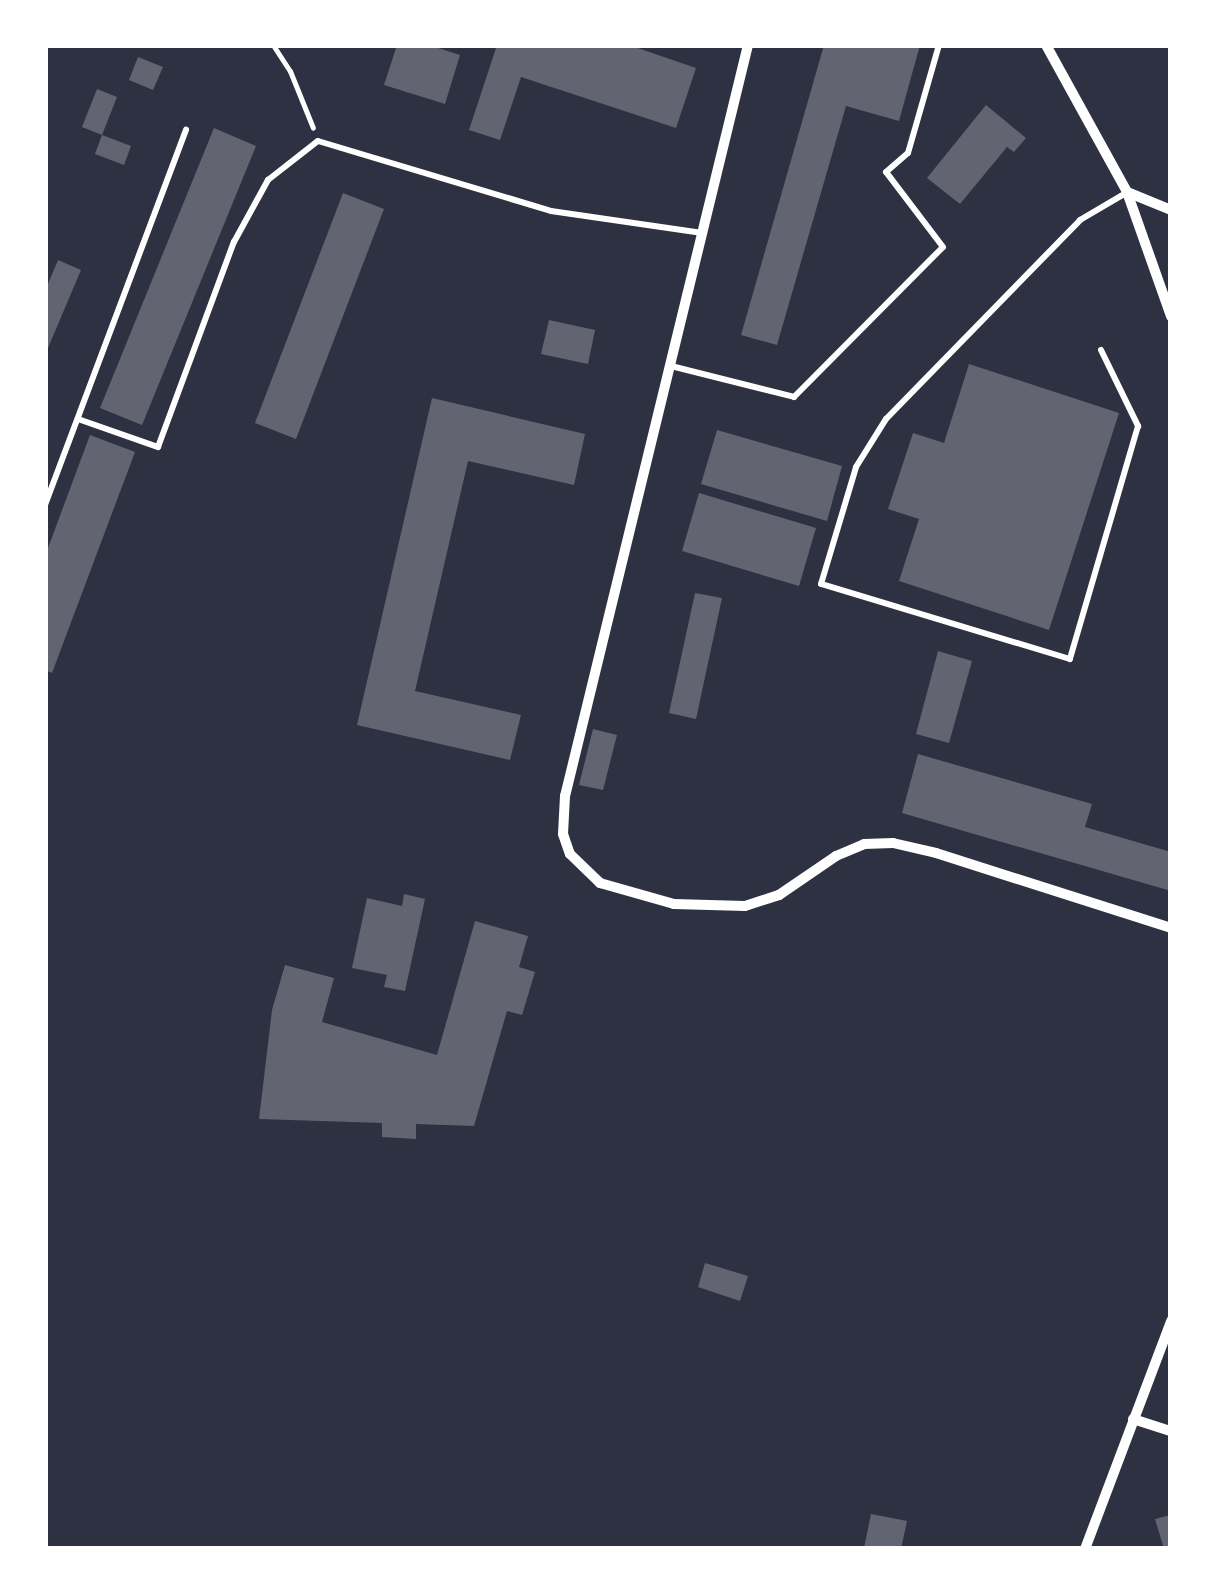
<!DOCTYPE html>
<style>
body{margin:0}
#map{position:relative;width:1216px;height:1594px;overflow:hidden;background:#2d3142;font-family:"PT Sans Narrow",sans-serif}
div>[style]{position:absolute}
[style*='--x']{left:calc(var(--x)*1px);top:calc(var(--y)*1px);width:calc(var(--w)*1px);rotate:calc(var(--a)*1deg)}
.building>*{inset:0;background:#626471}
.path>*{height:5px;margin:-2.5px;padding:0 2.5px;transform-origin:2.5px;border-radius:2.5px;background:#fff}
.service>*{height:6px;margin:-3px;padding:0 3px;transform-origin:3px;border-radius:3px;background:#fff}
.minor>*{height:10px;margin:-5px;padding:0 5px;transform-origin:5px;border-radius:5px;background:#fff}
span{translate:-50% -50%;white-space:nowrap;text-align:center;line-height:1.15;-webkit-text-stroke:10px #fff;paint-order:stroke}
.frame{position:absolute;inset:0;border:48px solid #fff;pointer-events:none}
</style>
<div id="map">
<div class="building">
<i style="clip-path:polygon(397px 45px,429px 45px,460px 55px,445px 104px,384px 85px)"></i>
<i style="clip-path:polygon(497px 45px,629px 45px,696px 68px,676px 128px,521px 77px,500px 140px,469px 130px)"></i>
<i style="clip-path:polygon(824px 45px,920px 45px,899px 121px,846px 106px,777px 345px,741px 335px)"></i>
<i style="clip-path:polygon(138px 57px,163px 67px,153px 90px,129px 80px)"></i>
<i style="clip-path:polygon(97px 89px,117px 97px,102px 135px,82px 127px)"></i>
<i style="clip-path:polygon(986px 105px,1026px 138px,1014px 152px,1007px 147px,960px 204px,927px 178px)"></i>
<i style="clip-path:polygon(214px 128px,256px 146px,142px 425px,100px 408px)"></i>
<i style="clip-path:polygon(102px 135px,131px 146px,124px 165px,95px 154px)"></i>
<i style="clip-path:polygon(343px 193px,384px 209px,296px 439px,255px 423px)"></i>
<i style="clip-path:polygon(58px 260px,81px 270px,45px 355px,45px 291px)"></i>
<i style="clip-path:polygon(549px 320px,595px 330px,588px 364px,541px 354px)"></i>
<i style="clip-path:polygon(969px 364px,1119px 413px,1049px 630px,899px 581px,919px 519px,888px 509px,913px 433px,944px 443px)"></i>
<i style="clip-path:polygon(432px 398px,585px 434px,574px 485px,468px 461px,415px 691px,521px 715px,510px 760px,357px 725px)"></i>
<i style="clip-path:polygon(717px 430px,842px 466px,827px 521px,701px 484px)"></i>
<i style="clip-path:polygon(90px 435px,135px 452px,52px 673px,45px 670px,45px 556px)"></i>
<i style="clip-path:polygon(699px 493px,816px 528px,799px 586px,682px 551px)"></i>
<i style="clip-path:polygon(695px 593px,722px 598px,696px 719px,669px 713px)"></i>
<i style="clip-path:polygon(938px 651px,972px 661px,949px 743px,916px 734px)"></i>
<i style="clip-path:polygon(593px 729px,617px 735px,603px 790px,579px 785px)"></i>
<i style="clip-path:polygon(918px 754px,1092px 804px,1085px 827px,1171px 852px,1171px 891px,902px 813px)"></i>
<i style="clip-path:polygon(404px 894px,425px 899px,405px 991px,384px 987px,387px 975px,352px 968px,367px 898px,402px 906px)"></i>
<i style="clip-path:polygon(475px 921px,528px 936px,519px 967px,535px 972px,522px 1015px,507px 1011px,474px 1126px,416px 1124px,416px 1139px,382px 1137px,382px 1123px,259px 1119px,272px 1010px,285px 965px,334px 978px,322px 1022px,437px 1055px)"></i>
<i style="clip-path:polygon(705px 1263px,748px 1276px,740px 1301px,698px 1287px)"></i>
<i style="clip-path:polygon(871px 1514px,907px 1521px,901px 1549px,864px 1548px)"></i>
<i style="clip-path:polygon(1170px 1515px,1171px 1549px,1164px 1549px,1155px 1519px)"></i>
</div>
<div class="path">
<i style="--x:273;--y:45;--w:31;--a:57"></i>
<i style="--x:290;--y:71;--w:61;--a:68"></i>
</div>
<div class="service">
<i style="--x:1101;--y:350;--w:85;--a:64"></i>
<i style="--x:1138;--y:426;--w:243;--a:106.3"></i>
<i style="--x:1070;--y:659;--w:260;--a:-163.2"></i>
<i style="--x:821;--y:584;--w:122;--a:-73.3"></i>
<i style="--x:856;--y:467;--w:57;--a:-58"></i>
<i style="--x:886;--y:419;--w:278;--a:-45.7"></i>
<i style="--x:1080;--y:220;--w:53;--a:-30.4"></i>
<i style="--x:671;--y:366;--w:127;--a:14.1"></i>
<i style="--x:794;--y:397;--w:211;--a:-45.2"></i>
<i style="--x:943;--y:247;--w:94;--a:-127.2"></i>
<i style="--x:886;--y:172;--w:29;--a:-41"></i>
<i style="--x:908;--y:153;--w:112;--a:-74"></i>
<i style="--x:78;--y:419;--w:85;--a:19.3"></i>
<i style="--x:158;--y:447;--w:219;--a:-69.7"></i>
<i style="--x:234;--y:242;--w:71;--a:-61.3"></i>
<i style="--x:268;--y:180;--w:63;--a:-38"></i>
<i style="--x:318;--y:141;--w:243;--a:16.7"></i>
<i style="--x:551;--y:211;--w:153;--a:8.3"></i>
<i style="--x:45;--y:505;--w:401;--a:-69.4"></i>
</div>
<div class="minor">
<i style="--x:748;--y:45;--w:773;--a:103.69"></i>
<i style="--x:565;--y:796;--w:38;--a:93"></i>
<i style="--x:563;--y:834;--w:21;--a:71"></i>
<i style="--x:570;--y:854;--w:42;--a:44"></i>
<i style="--x:600;--y:883;--w:77;--a:15.8"></i>
<i style="--x:674;--y:904;--w:71;--a:1.6"></i>
<i style="--x:745;--y:906;--w:36;--a:-18"></i>
<i style="--x:779;--y:895;--w:69;--a:-34.4"></i>
<i style="--x:836;--y:856;--w:30;--a:-23"></i>
<i style="--x:864;--y:844;--w:29;--a:-2"></i>
<i style="--x:893;--y:843;--w:44;--a:13.1"></i>
<i style="--x:936;--y:853;--w:247;--a:17.7"></i>
<i style="--x:1046;--y:45;--w:168;--a:61.1"></i>
<i style="--x:1127;--y:192;--w:48;--a:22.2"></i>
<i style="--x:1127;--y:192;--w:132;--a:70.5"></i>
<i style="--x:1133;--y:1419;--w:40;--a:18"></i>
<i style="--x:1085;--y:1549;--w:244;--a:-69.3"></i>
</div>
<div class="frame"></div>
</div>
